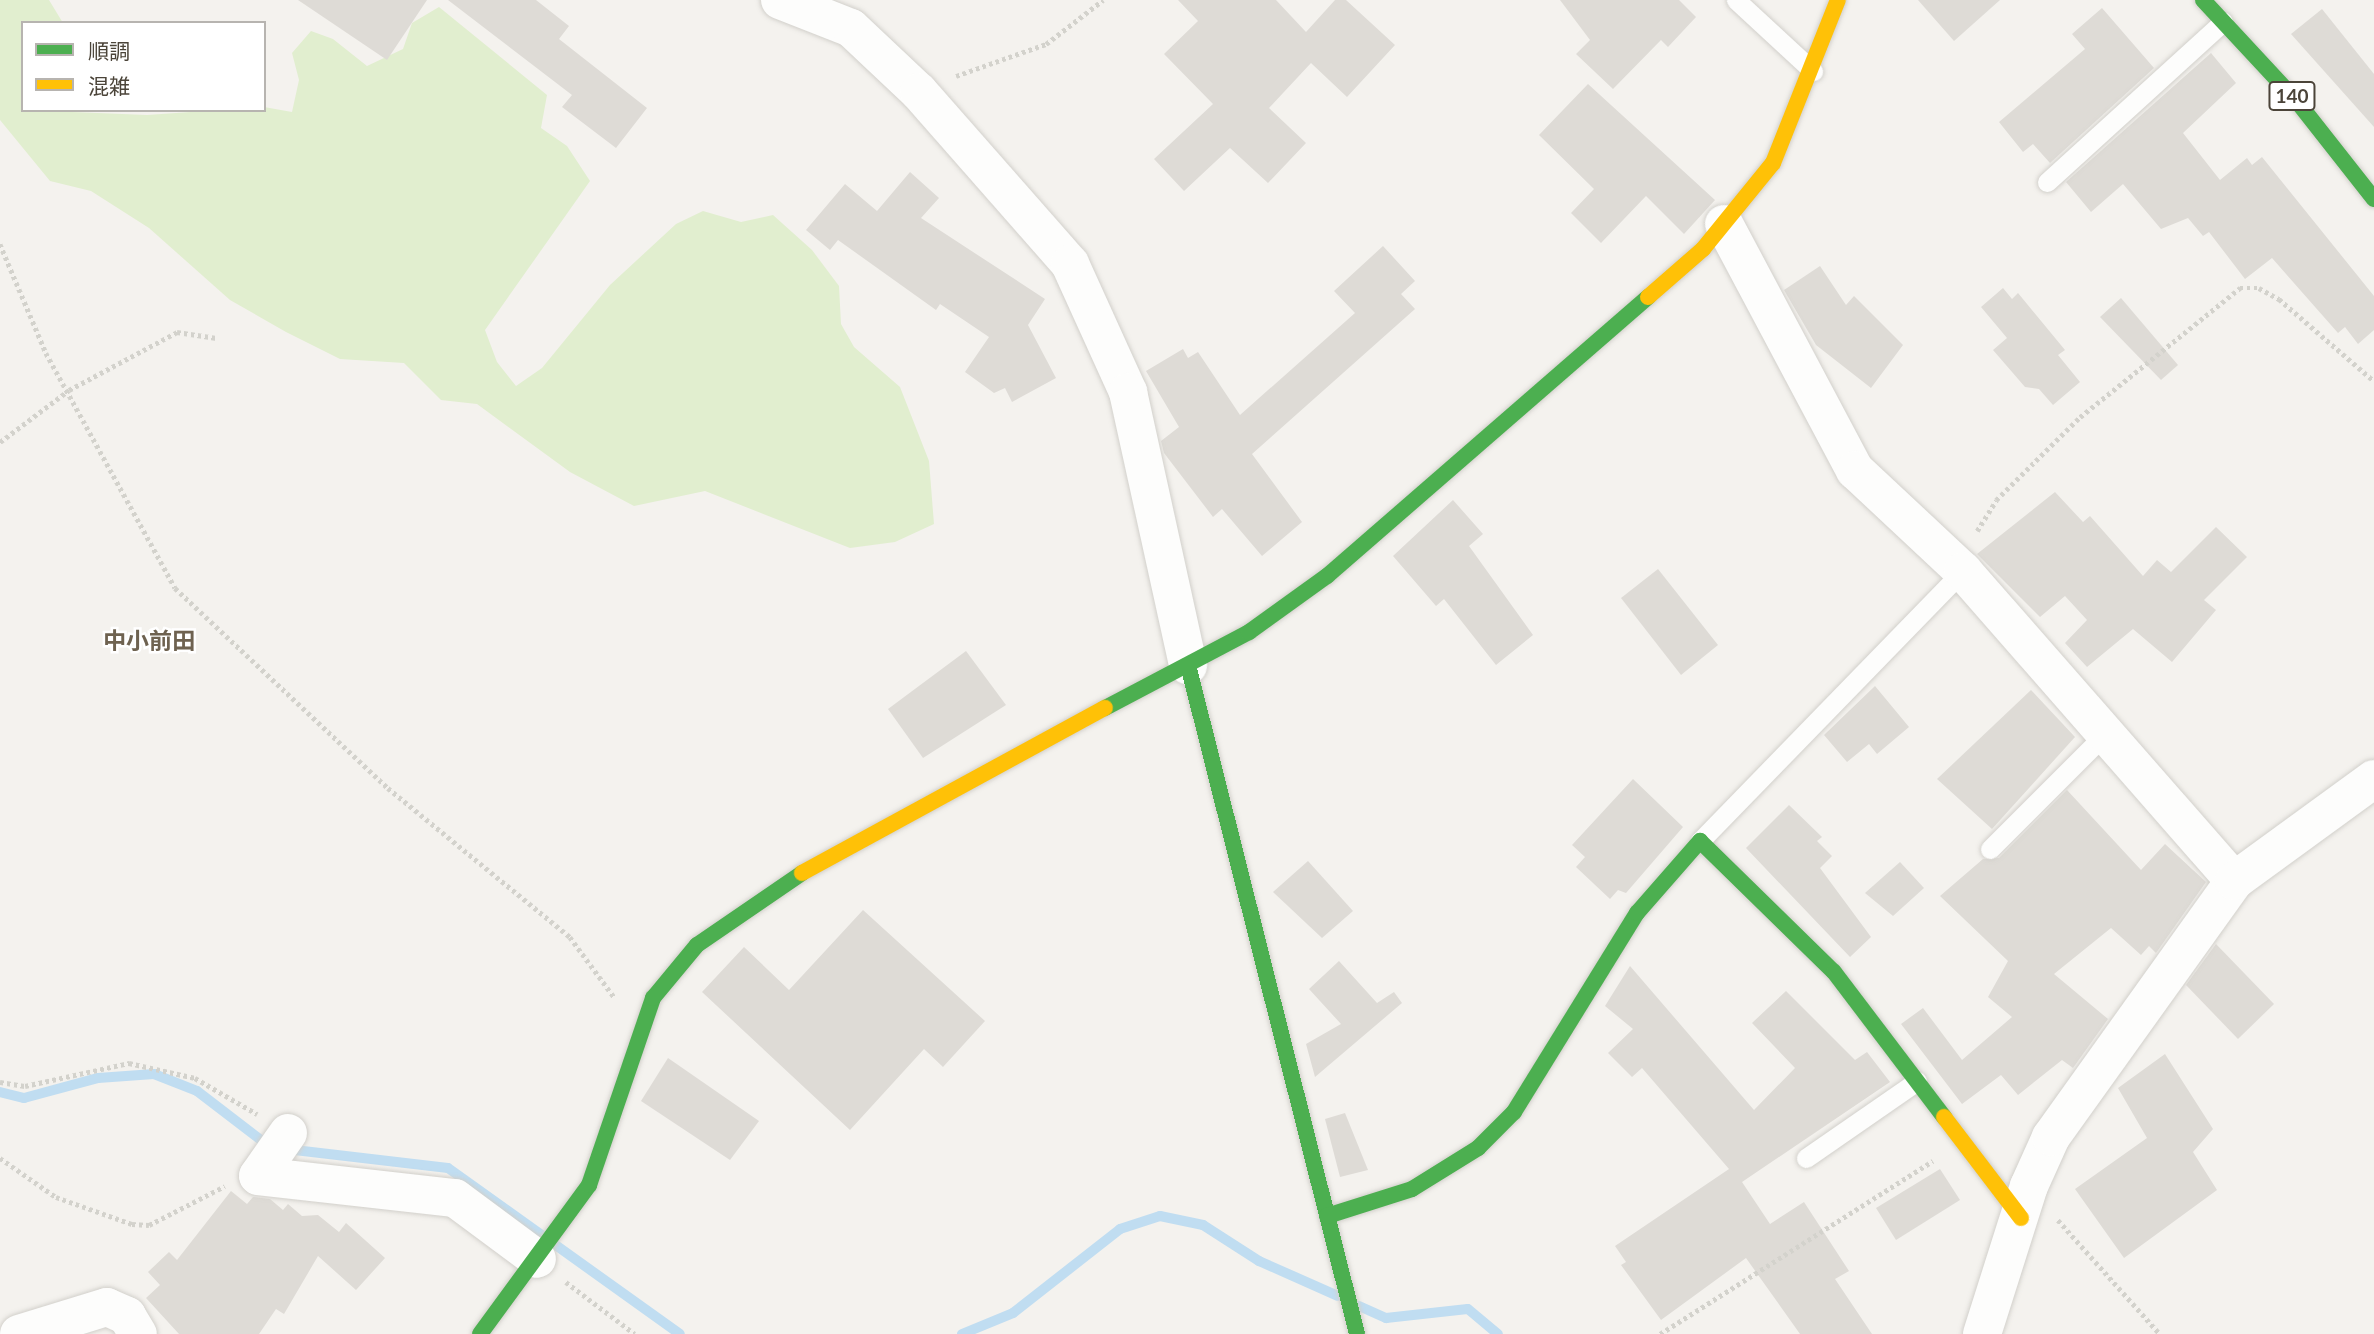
<!DOCTYPE html>
<meta charset="utf-8">
<style>
body{margin:0}
#map{position:relative;width:2374px;height:1334px;overflow:hidden;background:#f4f2ee;font-family:Lato,"Noto Sans JP",sans-serif}
div>[style]{position:absolute}
[style*='--x']{left:calc(var(--x)*1px);top:calc(var(--y)*1px);width:calc(var(--w)*1px);rotate:calc(var(--a)*1deg)}
.green>*{inset:0;background:#e1eecf}
.stream>*{height:10px;margin:-5px;padding:0 5px;transform-origin:5px;border-radius:5px;background:#c0ddf1}
.building>*{inset:0;background:#dedbd6}
.path>*{height:4.5px;margin-top:-2.25px;transform-origin:0;background:repeating-linear-gradient(90deg,#d3d2cc 0 3.5px,transparent 0 7px)}
.roads{filter:drop-shadow(0 0 2px #d2d0cb) drop-shadow(0 0 2px #d2d0cb)}
.lane>*{height:19px;margin:-9.5px;padding:0 9.5px;transform-origin:9.5px;border-radius:9.5px;background:#fdfdfc}
.street>*{height:38px;margin:-19px;padding:0 19px;transform-origin:19px;border-radius:19px;background:#fdfdfc}
.fast>*{height:16px;margin:-8px;padding:0 8px;transform-origin:8px;border-radius:8px;background:#4caf50}
.slow>*{height:16px;margin:-8px;padding:0 8px;transform-origin:8px;border-radius:8px;background:#ffc107}
span{translate:-50% -50%;white-space:nowrap;text-align:center;line-height:1.15;-webkit-text-stroke:5px #fff;paint-order:stroke}
.shield-label span{padding:2px 5px;background:#fff;border:2px solid;border-radius:5px;-webkit-text-stroke-width:0}
.shield-label{font-size:19px;color:#4b4439;font-weight:700}
.neighbourhood-label{font-size:23px;color:#6e6250;font-weight:700}
.legend{position:absolute;left:21px;top:21px;width:245px;height:91px;box-sizing:border-box;background:#fff;border:2px solid #b7b4b0;margin:0;padding:9px 12px;list-style:none;font-size:21px;color:#4b4439}
.legend li{display:flex;align-items:center;gap:14px;height:35px}
.legend b{width:35px;border:2px solid #b7b4b0}
</style>
<div id="map">
<div class="green">
<i style="clip-path:polygon(0 0,49px 0,63px 23px,23px 23px,23px 110px,147px 115px,264px 107px,292px 112px,299px 80px,292px 53px,311px 31px,333px 39px,367px 66px,403px 49px,412px 23px,439px 7px,547px 95px,541px 128px,567px 146px,590px 181px,485px 330px,497px 362px,516px 386px,542px 368px,610px 285px,676px 224px,703px 211px,741px 222px,773px 215px,812px 250px,839px 286px,841px 324px,854px 347px,900px 387px,929px 461px,934px 524px,895px 542px,850px 548px,705px 491px,634px 506px,570px 472px,477px 404px,441px 400px,404px 363px,340px 359px,286px 332px,230px 300px,149px 228px,91px 191px,50px 181px,0 120px)"></i>
</div>
<div class="stream">
<i style="--x:0;--y:1092;--w:25;--a:14"></i>
<i style="--x:24;--y:1098;--w:77;--a:-15.1"></i>
<i style="--x:98;--y:1078;--w:56;--a:-4.1"></i>
<i style="--x:154;--y:1074;--w:46;--a:21.6"></i>
<i style="--x:197;--y:1091;--w:92;--a:37.5"></i>
<i style="--x:286;--y:1149;--w:163;--a:6.7"></i>
<i style="--x:448;--y:1168;--w:285;--a:35.6"></i>
<i style="--x:1359;--y:1306;--w:30;--a:24"></i>
<i style="--x:1386;--y:1318;--w:82;--a:-6.3"></i>
<i style="--x:1468;--y:1309;--w:39;--a:40"></i>
<i style="--x:962;--y:1334;--w:55;--a:-22.4"></i>
<i style="--x:1013;--y:1313;--w:136;--a:-38.1"></i>
<i style="--x:1120;--y:1229;--w:42;--a:-18"></i>
<i style="--x:1160;--y:1216;--w:44;--a:11.8"></i>
<i style="--x:1203;--y:1225;--w:67;--a:32.7"></i>
<i style="--x:1259;--y:1261;--w:86;--a:23.9"></i>
</div>
<div class="building">
<i style="clip-path:polygon(298px 0,427px 0,387px 60px)"></i>
<i style="clip-path:polygon(448px 0,536px 0,569px 26px,559px 39px,647px 108px,616px 148px,562px 107px,572px 95px)"></i>
<i style="clip-path:polygon(1178px 0,1276px 0,1306px 32px,1335px 0,1346px 0,1395px 45px,1347px 97px,1311px 63px,1269px 108px,1306px 143px,1268px 183px,1230px 148px,1184px 191px,1154px 159px,1213px 104px,1164px 54px,1198px 21px)"></i>
<i style="clip-path:polygon(1560px 0,1679px 0,1696px 17px,1668px 47px,1661px 40px,1613px 89px,1576px 54px,1590px 40px)"></i>
<i style="clip-path:polygon(1918px 0,2000px 0,1954px 41px)"></i>
<i style="clip-path:polygon(2102px 8px,2154px 68px,2050px 163px,2033px 144px,2023px 152px,1999px 122px,2085px 49px,2072px 34px)"></i>
<i style="clip-path:polygon(2322px 9px,2374px 74px,2374px 127px,2291px 34px)"></i>
<i style="clip-path:polygon(2211px 53px,2236px 83px,2183px 133px,2220px 180px,2247px 158px,2252px 165px,2262px 157px,2374px 296px,2374px 330px,2358px 344px,2345px 327px,2338px 333px,2272px 258px,2245px 279px,2209px 232px,2203px 236px,2188px 218px,2161px 229px,2123px 184px,2091px 212px,2066px 182px)"></i>
<i style="clip-path:polygon(1588px 84px,1715px 200px,1684px 234px,1646px 196px,1601px 243px,1571px 213px,1594px 189px,1539px 135px)"></i>
<i style="clip-path:polygon(910px 172px,939px 198px,921px 218px,1045px 299px,1028px 325px,1056px 378px,1012px 402px,1005px 388px,994px 393px,965px 372px,989px 337px,940px 304px,936px 310px,838px 240px,830px 250px,806px 230px,845px 184px,877px 211px)"></i>
<i style="clip-path:polygon(1383px 246px,1415px 281px,1401px 294px,1415px 309px,1252px 454px,1302px 522px,1262px 556px,1222px 509px,1213px 517px,1164px 453px,1161px 441px,1179px 427px,1146px 371px,1183px 349px,1188px 358px,1198px 352px,1240px 415px,1355px 313px,1334px 291px)"></i>
<i style="clip-path:polygon(1820px 266px,1846px 305px,1854px 296px,1903px 345px,1871px 388px,1816px 345px,1784px 290px)"></i>
<i style="clip-path:polygon(2003px 288px,2012px 299px,2018px 293px,2065px 350px,2058px 355px,2080px 382px,2053px 405px,2039px 389px,2025px 387px,1993px 350px,2007px 338px,1981px 307px)"></i>
<i style="clip-path:polygon(2121px 298px,2178px 365px,2161px 380px,2100px 317px)"></i>
<i style="clip-path:polygon(2055px 492px,2083px 522px,2090px 516px,2143px 576px,2157px 560px,2171px 572px,2216px 527px,2247px 557px,2204px 600px,2216px 610px,2172px 662px,2133px 629px,2087px 667px,2065px 643px,2087px 620px,2065px 596px,2040px 617px,1977px 554px)"></i>
<i style="clip-path:polygon(1453px 500px,1483px 534px,1469px 546px,1533px 635px,1496px 665px,1444px 599px,1436px 606px,1393px 556px)"></i>
<i style="clip-path:polygon(1658px 569px,1718px 645px,1681px 675px,1621px 598px)"></i>
<i style="clip-path:polygon(966px 651px,1006px 705px,923px 758px,888px 709px)"></i>
<i style="clip-path:polygon(1875px 686px,1909px 727px,1877px 754px,1869px 744px,1847px 762px,1824px 735px)"></i>
<i style="clip-path:polygon(2031px 690px,2075px 737px,1992px 829px,1937px 779px)"></i>
<i style="clip-path:polygon(1633px 779px,1683px 827px,1626px 893px,1618px 890px,1610px 899px,1576px 867px,1585px 857px,1572px 845px)"></i>
<i style="clip-path:polygon(2067px 790px,2141px 870px,2165px 844px,2206px 882px,2156px 953px,2149px 946px,2141px 955px,2111px 928px,2054px 974px,2108px 1019px,2073px 1068px,2062px 1060px,2018px 1095px,2001px 1075px,1962px 1104px,1901px 1024px,1923px 1008px,1962px 1060px,2012px 1017px,1988px 997px,2008px 961px,1940px 896px,1983px 859px,1999px 858px)"></i>
<i style="clip-path:polygon(1789px 805px,1822px 837px,1817px 841px,1832px 856px,1820px 868px,1871px 937px,1850px 957px,1746px 848px)"></i>
<i style="clip-path:polygon(1308px 861px,1353px 911px,1322px 938px,1273px 892px)"></i>
<i style="clip-path:polygon(1900px 862px,1924px 888px,1893px 916px,1865px 893px)"></i>
<i style="clip-path:polygon(863px 910px,985px 1021px,943px 1067px,924px 1049px,850px 1130px,702px 992px,744px 947px,789px 990px)"></i>
<i style="clip-path:polygon(2216px 944px,2274px 1004px,2238px 1039px,2186px 985px)"></i>
<i style="clip-path:polygon(1339px 961px,1377px 1003px,1394px 992px,1402px 1003px,1315px 1077px,1306px 1044px,1341px 1024px,1309px 989px)"></i>
<i style="clip-path:polygon(1630px 966px,1754px 1110px,1795px 1068px,1752px 1023px,1786px 991px,1855px 1060px,1867px 1052px,1890px 1082px,1742px 1182px,1770px 1224px,1804px 1202px,1849px 1271px,1835px 1279px,1872px 1334px,1800px 1334px,1746px 1258px,1661px 1320px,1621px 1265px,1626px 1262px,1615px 1246px,1729px 1169px,1642px 1068px,1632px 1077px,1608px 1053px,1633px 1029px,1605px 1006px)"></i>
<i style="clip-path:polygon(2165px 1054px,2213px 1129px,2193px 1152px,2217px 1190px,2124px 1258px,2075px 1189px,2147px 1138px,2118px 1088px)"></i>
<i style="clip-path:polygon(668px 1058px,759px 1121px,730px 1160px,641px 1101px)"></i>
<i style="clip-path:polygon(1345px 1113px,1368px 1170px,1340px 1177px,1325px 1119px)"></i>
<i style="clip-path:polygon(1940px 1169px,1960px 1200px,1896px 1240px,1876px 1208px)"></i>
<i style="clip-path:polygon(231px 1191px,247px 1204px,253px 1197px,270px 1199px,283px 1210px,288px 1204px,302px 1216px,318px 1215px,339px 1232px,346px 1223px,385px 1258px,356px 1290px,318px 1256px,284px 1314px,276px 1309px,259px 1334px,179px 1334px,146px 1298px,160px 1285px,148px 1272px,169px 1252px,177px 1260px)"></i>
</div>
<div class="path">
<i style="--x:956;--y:76;--w:96;--a:-19.6"></i>
<i style="--x:1046;--y:44;--w:72;--a:-37.7"></i>
<i style="--x:0;--y:244;--w:118;--a:67.1"></i>
<i style="--x:46;--y:353;--w:268;--a:61.2"></i>
<i style="--x:175;--y:588;--w:292;--a:43.2"></i>
<i style="--x:388;--y:788;--w:235;--a:39.3"></i>
<i style="--x:570;--y:937;--w:74;--a:53.7"></i>
<i style="--x:0;--y:442;--w:86;--a:-37"></i>
<i style="--x:69;--y:390;--w:123;--a:-28.2"></i>
<i style="--x:177;--y:332;--w:40;--a:8.5"></i>
<i style="--x:1977;--y:531;--w:36;--a:-58"></i>
<i style="--x:1996;--y:500;--w:118;--a:-44.7"></i>
<i style="--x:2080;--y:417;--w:206;--a:-38.9"></i>
<i style="--x:2240;--y:288;--w:19;--a:0"></i>
<i style="--x:2259;--y:288;--w:23;--a:29"></i>
<i style="--x:2279;--y:299;--w:125;--a:40.8"></i>
<i style="--x:0;--y:1082;--w:25;--a:9"></i>
<i style="--x:25;--y:1086;--w:107;--a:-12.5"></i>
<i style="--x:129;--y:1063;--w:68;--a:12.8"></i>
<i style="--x:195;--y:1078;--w:72;--a:30.1"></i>
<i style="--x:0;--y:1158;--w:68;--a:34.9"></i>
<i style="--x:56;--y:1197;--w:81;--a:19.6"></i>
<i style="--x:132;--y:1224;--w:17;--a:3"></i>
<i style="--x:149;--y:1225;--w:85;--a:-27.2"></i>
<i style="--x:2058;--y:1220;--w:153;--a:48.2"></i>
<i style="--x:566;--y:1282;--w:86;--a:37"></i>
<i style="--x:1660;--y:1334;--w:323;--a:-32.4"></i>
</div>
<div class="roads">
<div class="lane">
<i style="--x:1736;--y:0;--w:105;--a:42.7"></i>
<i style="--x:2047;--y:182;--w:238;--a:-42.3"></i>
<i style="--x:1700;--y:841;--w:377;--a:-45.8"></i>
<i style="--x:1990;--y:849;--w:168;--a:-45"></i>
<i style="--x:1806;--y:1158;--w:135;--a:-34.7"></i>
</div>
<div class="street">
<i style="--x:780;--y:0;--w:76;--a:21.5"></i>
<i style="--x:851;--y:28;--w:93;--a:43.3"></i>
<i style="--x:919;--y:92;--w:229;--a:48.7"></i>
<i style="--x:1070;--y:264;--w:141;--a:65.6"></i>
<i style="--x:1128;--y:392;--w:280;--a:77.6"></i>
<i style="--x:1724;--y:224;--w:279;--a:62"></i>
<i style="--x:1855;--y:470;--w:148;--a:43.1"></i>
<i style="--x:1963;--y:571;--w:412;--a:48.8"></i>
<i style="--x:288;--y:1133;--w:52;--a:124.9"></i>
<i style="--x:258;--y:1176;--w:198;--a:6.4"></i>
<i style="--x:455;--y:1198;--w:102;--a:36.6"></i>
<i style="--x:19;--y:1334;--w:92;--a:-17.1"></i>
<i style="--x:107;--y:1307;--w:22;--a:24"></i>
<i style="--x:127;--y:1316;--w:21;--a:59"></i>
<i style="--x:1982;--y:1334;--w:155;--a:-72.4"></i>
<i style="--x:2029;--y:1186;--w:54;--a:-65.8"></i>
<i style="--x:2051;--y:1137;--w:315;--a:-54.4"></i>
<i style="--x:2234;--y:881;--w:173;--a:-36.1"></i>
</div>
<div class="fast">
<i style="--x:2203;--y:0;--w:137;--a:47.1"></i>
<i style="--x:2296;--y:100;--w:126;--a:51.8"></i>
<i style="--x:1188;--y:665;--w:690;--a:75.82"></i>
<i style="--x:1105;--y:708;--w:163;--a:-27.8"></i>
<i style="--x:1249;--y:632;--w:96;--a:-35.7"></i>
<i style="--x:1327;--y:576;--w:425;--a:-41"></i>
<i style="--x:1327;--y:1216;--w:89;--a:-17.6"></i>
<i style="--x:1412;--y:1189;--w:78;--a:-31.8"></i>
<i style="--x:1478;--y:1148;--w:51;--a:-45"></i>
<i style="--x:1514;--y:1112;--w:234;--a:-58.3"></i>
<i style="--x:1637;--y:913;--w:96;--a:-48.8"></i>
<i style="--x:1700;--y:841;--w:187;--a:44.4"></i>
<i style="--x:1834;--y:972;--w:182;--a:52.8"></i>
<i style="--x:480;--y:1334;--w:185;--a:-53.8"></i>
<i style="--x:589;--y:1185;--w:198;--a:-71.1"></i>
<i style="--x:653;--y:998;--w:69;--a:-50.3"></i>
<i style="--x:697;--y:945;--w:127;--a:-34.4"></i>
</div>
<div class="slow">
<i style="--x:1648;--y:297;--w:73;--a:-41.1"></i>
<i style="--x:1703;--y:249;--w:111;--a:-50.9"></i>
<i style="--x:1773;--y:163;--w:175;--a:-68.3"></i>
<i style="--x:802;--y:873;--w:345;--a:-28.6"></i>
<i style="--x:1944;--y:1117;--w:127;--a:52.7"></i>
</div>
</div>
<div class="shield-label">
<span style="left:2292px;top:96px">140</span>
</div>
<div class="neighbourhood-label">
<span style="left:149px;top:640px">中小前田</span>
</div>
<ul class="legend">
<li><b style="height:9px;background:#4caf50"></b>順調</li>
<li><b style="height:9px;background:#ffc107"></b>混雑</li>
</ul>
</div>
